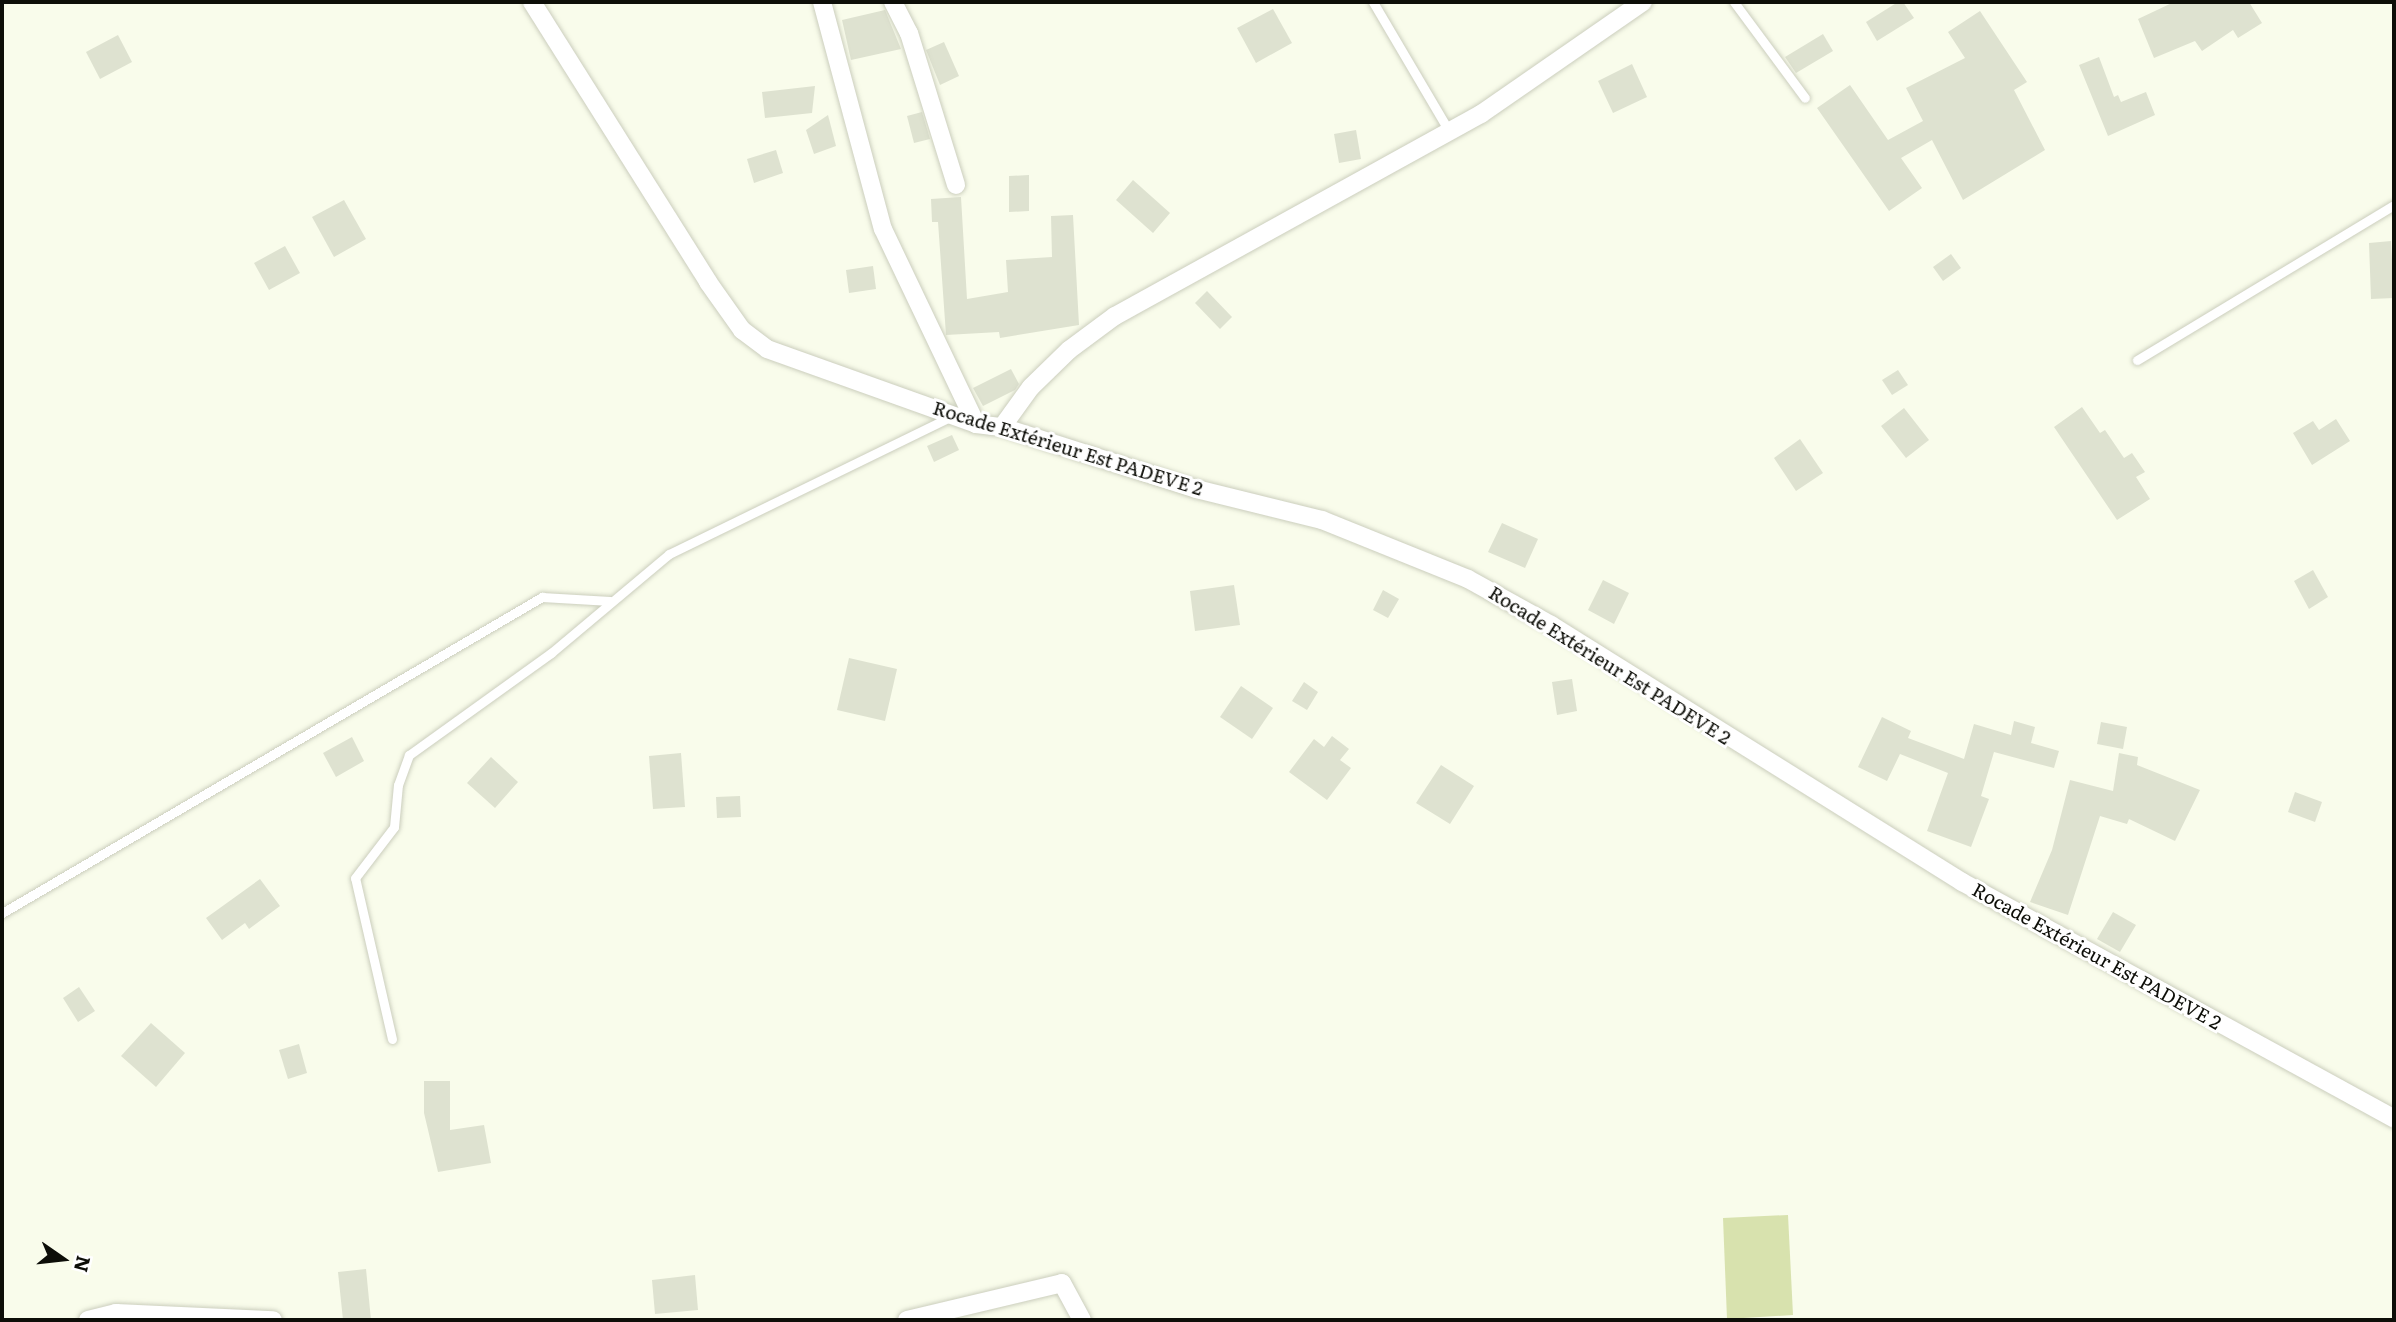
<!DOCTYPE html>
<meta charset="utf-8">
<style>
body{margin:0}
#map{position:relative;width:2396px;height:1322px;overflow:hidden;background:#f9fceb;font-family:Literata,serif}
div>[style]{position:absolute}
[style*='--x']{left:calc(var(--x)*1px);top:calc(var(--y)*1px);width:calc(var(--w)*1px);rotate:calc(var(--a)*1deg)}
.green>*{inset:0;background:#d8e2ae}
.building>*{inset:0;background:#dee2d0}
.roads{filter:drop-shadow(0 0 2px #cbcebd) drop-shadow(0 0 2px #cbcebd)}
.lane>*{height:9px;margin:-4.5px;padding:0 4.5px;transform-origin:4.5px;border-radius:4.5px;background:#fff}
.street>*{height:18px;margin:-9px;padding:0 9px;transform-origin:9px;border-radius:9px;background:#fff}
span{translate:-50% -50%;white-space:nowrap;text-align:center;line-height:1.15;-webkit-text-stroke:6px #fff;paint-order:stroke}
.street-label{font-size:19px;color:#0d0e08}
.frame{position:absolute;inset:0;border:4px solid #0d0e08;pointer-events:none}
.north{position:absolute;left:28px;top:1224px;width:70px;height:70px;-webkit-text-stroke:5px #fff;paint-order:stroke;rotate:104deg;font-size:19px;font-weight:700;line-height:28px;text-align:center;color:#0d0e08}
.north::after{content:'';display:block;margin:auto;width:24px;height:32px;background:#0d0e08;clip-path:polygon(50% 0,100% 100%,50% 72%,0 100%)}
</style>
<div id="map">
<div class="green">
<i style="clip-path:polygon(1788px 1215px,1793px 1315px,1727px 1319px,1723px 1218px)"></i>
</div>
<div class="building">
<i style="clip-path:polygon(1898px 2px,1903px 2px,1914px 18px,1877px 41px,1866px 22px)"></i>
<i style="clip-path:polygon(2174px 2px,2249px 2px,2262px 23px,2238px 38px,2233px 30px,2202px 51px,2195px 41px,2154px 58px,2138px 19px)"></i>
<i style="clip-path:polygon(1273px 9px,1292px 43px,1256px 63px,1237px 28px)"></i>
<i style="clip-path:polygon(885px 10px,901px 49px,851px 60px,842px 20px)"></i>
<i style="clip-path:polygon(1980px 11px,2027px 82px,2014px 90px,2045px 150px,1963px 200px,1932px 140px,1901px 158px,1922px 188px,1889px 211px,1817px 108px,1850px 85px,1888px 140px,1923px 121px,1906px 88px,1965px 58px,1948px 32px)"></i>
<i style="clip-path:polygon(1823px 34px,1833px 51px,1796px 73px,1785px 57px)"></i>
<i style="clip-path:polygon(118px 35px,132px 62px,100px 79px,86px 52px)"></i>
<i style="clip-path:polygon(944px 42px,959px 76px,940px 85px,926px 50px)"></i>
<i style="clip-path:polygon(2099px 57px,2114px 97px,2118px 95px,2121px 102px,2146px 92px,2155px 115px,2108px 136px,2079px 65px)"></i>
<i style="clip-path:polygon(1632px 64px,1647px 97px,1613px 113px,1598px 81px)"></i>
<i style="clip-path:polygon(815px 86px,812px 113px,765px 118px,762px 92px)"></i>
<i style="clip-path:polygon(922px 112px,930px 139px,914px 143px,907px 116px)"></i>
<i style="clip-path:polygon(828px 115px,836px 146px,814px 154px,806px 130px)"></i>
<i style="clip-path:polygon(1356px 130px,1361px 159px,1339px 163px,1334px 134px)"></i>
<i style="clip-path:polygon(776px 150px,783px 173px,754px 183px,747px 159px)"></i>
<i style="clip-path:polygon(1029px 175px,1029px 211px,1009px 212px,1009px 176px)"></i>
<i style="clip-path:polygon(1133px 180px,1170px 213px,1153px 233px,1116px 200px)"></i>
<i style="clip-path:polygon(961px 197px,967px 299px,1008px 292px,1006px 260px,1052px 257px,1051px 216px,1073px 215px,1079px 325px,1000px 338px,999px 332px,946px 335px,938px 222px,932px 222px,931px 199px)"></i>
<i style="clip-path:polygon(344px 200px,366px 239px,334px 257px,312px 217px)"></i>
<i style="clip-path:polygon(2391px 241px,2394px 298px,2371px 299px,2369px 243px)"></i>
<i style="clip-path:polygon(285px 246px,300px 273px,269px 290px,254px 263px)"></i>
<i style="clip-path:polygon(1951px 254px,1961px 268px,1943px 281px,1933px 267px)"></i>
<i style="clip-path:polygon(873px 266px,876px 289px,849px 293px,846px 270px)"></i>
<i style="clip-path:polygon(1207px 291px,1232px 317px,1220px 329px,1195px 303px)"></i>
<i style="clip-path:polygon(1011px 369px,1019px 384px,1015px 390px,983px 406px,973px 388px)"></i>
<i style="clip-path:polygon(1898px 370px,1908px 385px,1892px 395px,1882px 380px)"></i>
<i style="clip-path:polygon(2082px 407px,2100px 433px,2105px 430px,2124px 458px,2132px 453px,2145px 472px,2136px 477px,2150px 499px,2117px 520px,2054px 427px)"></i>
<i style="clip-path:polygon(1904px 408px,1929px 440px,1906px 458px,1881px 426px)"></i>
<i style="clip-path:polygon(2336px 419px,2350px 441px,2312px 465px,2293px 433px,2313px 421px,2319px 430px)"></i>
<i style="clip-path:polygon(952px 435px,959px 450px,934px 462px,927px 446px)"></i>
<i style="clip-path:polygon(1800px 439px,1823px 473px,1796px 491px,1774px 458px)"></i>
<i style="clip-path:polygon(1502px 523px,1538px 539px,1525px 568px,1488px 552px)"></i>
<i style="clip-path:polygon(2313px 570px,2328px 597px,2309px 609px,2294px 581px)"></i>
<i style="clip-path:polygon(1603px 580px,1629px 593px,1614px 624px,1588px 610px)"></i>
<i style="clip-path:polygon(1234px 585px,1240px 625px,1195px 631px,1190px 591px)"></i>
<i style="clip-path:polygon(1383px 590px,1399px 599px,1388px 618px,1373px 610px)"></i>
<i style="clip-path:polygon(849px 658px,897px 669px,885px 721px,837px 710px)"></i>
<i style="clip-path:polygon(1572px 679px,1577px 711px,1557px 715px,1552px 682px)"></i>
<i style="clip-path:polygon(1304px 682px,1318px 692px,1307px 710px,1292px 701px)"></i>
<i style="clip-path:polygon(1241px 686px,1273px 708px,1252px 739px,1220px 717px)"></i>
<i style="clip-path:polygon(1882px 717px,1911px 731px,1908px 738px,1964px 759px,1974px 724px,2011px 735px,2014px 721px,2035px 727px,2031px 743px,2059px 751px,2054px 768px,1994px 752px,1981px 796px,1989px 799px,1971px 847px,1927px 831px,1948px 773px,1900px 754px,1887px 781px,1858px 767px)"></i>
<i style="clip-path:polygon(2101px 722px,2127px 727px,2123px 749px,2097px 744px)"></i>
<i style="clip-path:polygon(1332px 736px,1349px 749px,1340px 760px,1351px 768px,1327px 800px,1289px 772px,1314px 739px,1324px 747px)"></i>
<i style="clip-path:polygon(352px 737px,364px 761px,336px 777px,323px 753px)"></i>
<i style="clip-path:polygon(681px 753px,685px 807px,653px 809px,649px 756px)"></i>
<i style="clip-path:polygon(2119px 753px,2138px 757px,2137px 765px,2200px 790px,2175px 841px,2129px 819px,2127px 824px,2100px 816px,2068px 915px,2030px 902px,2052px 850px,2070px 780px,2113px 791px)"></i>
<i style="clip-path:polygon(491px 757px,518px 782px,495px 808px,467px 783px)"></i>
<i style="clip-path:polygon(1441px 765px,1474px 786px,1450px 824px,1416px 803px)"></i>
<i style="clip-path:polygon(2295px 792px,2322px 802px,2315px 822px,2288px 812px)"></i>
<i style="clip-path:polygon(740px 796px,741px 817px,717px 818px,716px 797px)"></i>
<i style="clip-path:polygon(260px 879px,280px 906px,249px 929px,245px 923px,222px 940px,206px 918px)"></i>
<i style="clip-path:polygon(2113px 912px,2136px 925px,2120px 952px,2097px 939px)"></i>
<i style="clip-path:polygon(79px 987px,95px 1011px,78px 1022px,63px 998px)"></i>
<i style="clip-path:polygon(151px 1023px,185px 1053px,156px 1087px,121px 1056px)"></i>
<i style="clip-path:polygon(299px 1044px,307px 1073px,288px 1079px,279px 1050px)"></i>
<i style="clip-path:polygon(424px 1081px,450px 1081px,450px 1130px,484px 1125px,491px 1163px,438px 1172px,424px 1113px)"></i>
<i style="clip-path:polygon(366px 1269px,371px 1320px,343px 1320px,338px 1272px)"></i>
<i style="clip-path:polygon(695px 1275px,698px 1310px,655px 1314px,652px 1280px)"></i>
</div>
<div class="roads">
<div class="lane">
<i style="--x:1373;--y:2;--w:150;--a:59.5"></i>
<i style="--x:1734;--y:2;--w:119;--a:53.5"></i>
<i style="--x:2137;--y:360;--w:300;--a:-31.1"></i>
<i style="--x:2;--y:913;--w:626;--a:-30.34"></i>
<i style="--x:542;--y:597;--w:68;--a:3.4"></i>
<i style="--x:392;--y:1039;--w:165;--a:-102.9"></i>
<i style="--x:355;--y:878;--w:64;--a:-52.6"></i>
<i style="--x:394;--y:827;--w:42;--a:-84.6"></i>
<i style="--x:398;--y:785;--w:32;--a:-70"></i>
<i style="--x:409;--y:755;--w:175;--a:-35.7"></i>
<i style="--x:551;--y:653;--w:154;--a:-40"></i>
<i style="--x:669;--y:554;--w:315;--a:-26"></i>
</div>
<div class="street">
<i style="--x:532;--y:2;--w:331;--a:57.8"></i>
<i style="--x:708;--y:282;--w:59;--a:54.7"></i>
<i style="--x:742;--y:330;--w:31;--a:37"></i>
<i style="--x:767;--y:349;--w:222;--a:19.7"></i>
<i style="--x:976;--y:424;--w:26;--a:7"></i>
<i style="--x:1002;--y:427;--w:204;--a:17.7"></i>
<i style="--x:1196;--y:489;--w:130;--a:13.8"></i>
<i style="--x:1322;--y:520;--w:157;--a:22"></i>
<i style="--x:1468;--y:579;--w:95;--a:29"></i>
<i style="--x:1551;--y:625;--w:485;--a:32"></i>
<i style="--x:1962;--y:882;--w:493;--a:28.7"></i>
<i style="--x:822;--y:2;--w:235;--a:75"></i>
<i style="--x:883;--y:229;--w:216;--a:64.5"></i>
<i style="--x:893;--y:2;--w:35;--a:63"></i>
<i style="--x:909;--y:33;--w:159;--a:72.8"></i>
<i style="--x:1002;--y:427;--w:49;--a:-54.1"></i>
<i style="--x:1031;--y:387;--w:53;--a:-44.2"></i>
<i style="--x:1069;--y:350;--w:57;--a:-36.5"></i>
<i style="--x:1115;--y:316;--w:418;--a:-28.9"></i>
<i style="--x:1481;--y:114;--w:197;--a:-34.7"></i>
<i style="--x:88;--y:1320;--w:29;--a:-14"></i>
<i style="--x:116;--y:1313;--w:157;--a:2.6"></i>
<i style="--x:907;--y:1320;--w:159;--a:-13.4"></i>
<i style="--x:1062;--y:1283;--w:42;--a:61.6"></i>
</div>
</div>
<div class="street-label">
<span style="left:1068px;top:448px;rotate:17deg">Rocade Extérieur Est PADEVE 2</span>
<span style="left:1610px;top:665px;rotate:32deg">Rocade Extérieur Est PADEVE 2</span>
<span style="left:2097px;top:956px;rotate:29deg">Rocade Extérieur Est PADEVE 2</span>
</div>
<div class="frame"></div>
<div class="north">N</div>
</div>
